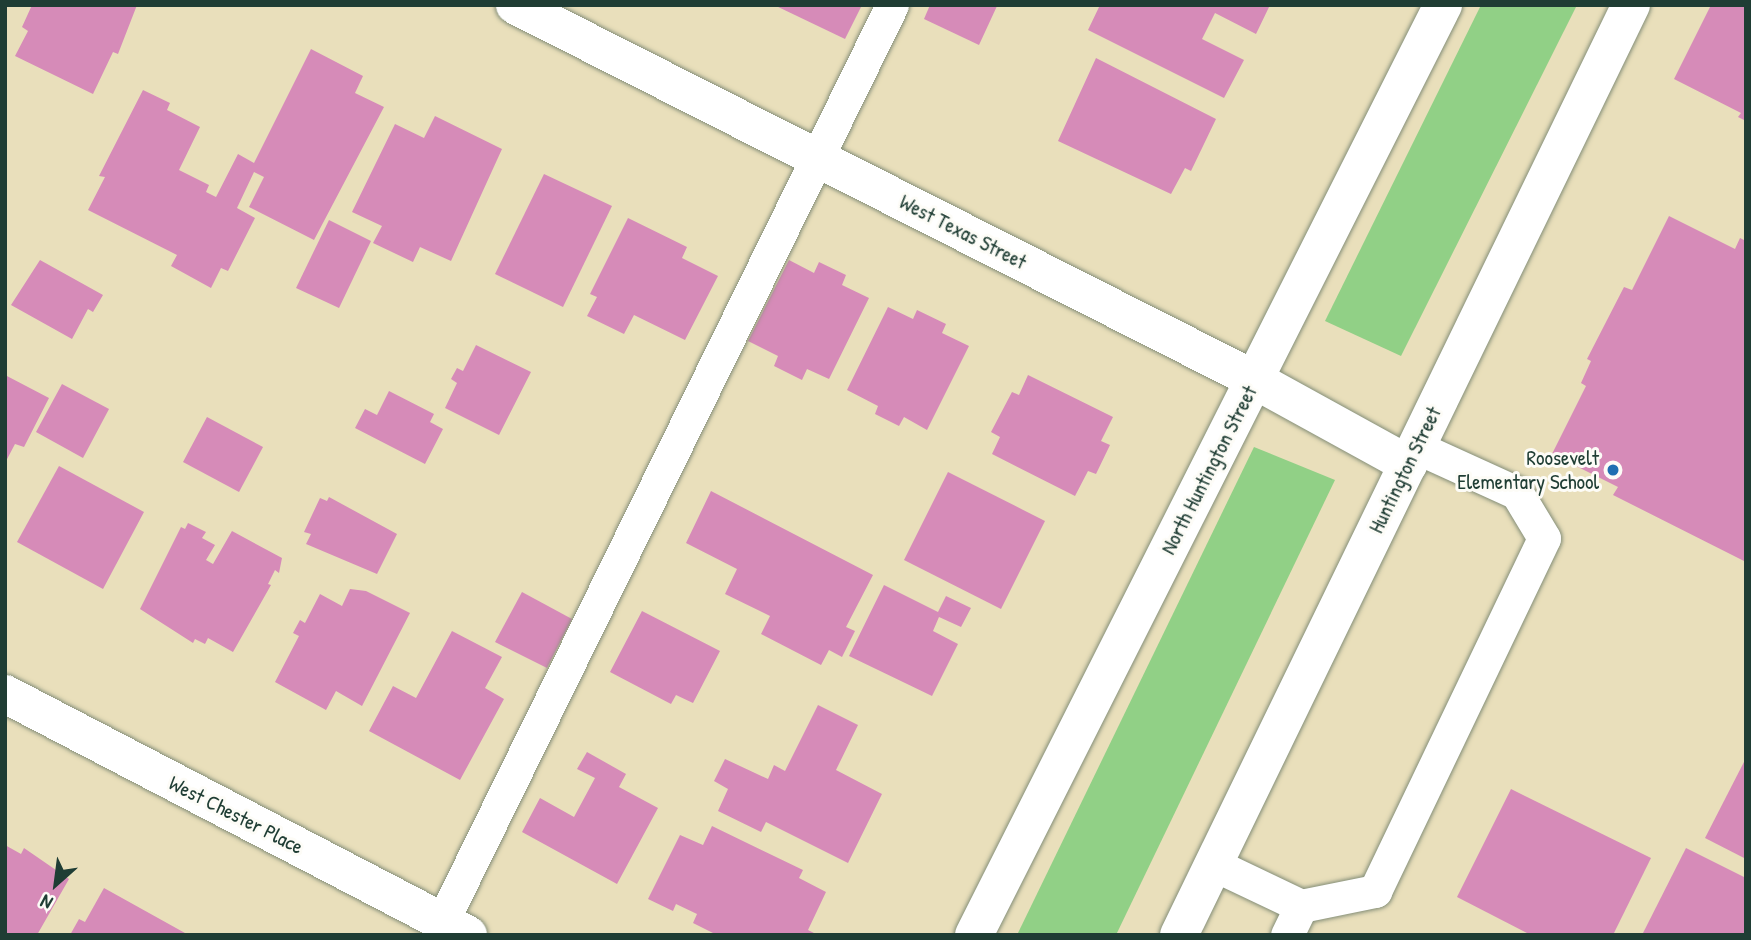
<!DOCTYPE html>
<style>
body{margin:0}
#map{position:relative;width:1751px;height:940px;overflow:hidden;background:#e9dfbb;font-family:"Patrick Hand",sans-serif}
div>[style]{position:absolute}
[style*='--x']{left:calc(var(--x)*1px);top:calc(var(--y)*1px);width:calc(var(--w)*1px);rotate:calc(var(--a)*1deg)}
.green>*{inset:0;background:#91d086}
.building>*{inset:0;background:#d68bb8}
.roads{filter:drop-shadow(0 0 2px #848e78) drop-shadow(0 0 2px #848e78)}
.lane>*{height:33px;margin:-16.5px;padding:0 16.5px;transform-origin:16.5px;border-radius:16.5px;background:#fff}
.street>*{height:38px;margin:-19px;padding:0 19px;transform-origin:19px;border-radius:19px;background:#fff}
.dots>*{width:19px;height:19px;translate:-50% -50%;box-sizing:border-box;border:4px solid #fdfcf7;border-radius:50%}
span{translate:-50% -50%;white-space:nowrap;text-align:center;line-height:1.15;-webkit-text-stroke:6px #fdfcf7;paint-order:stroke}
.street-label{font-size:21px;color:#1f3d34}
.poi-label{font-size:21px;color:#1f3d34}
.right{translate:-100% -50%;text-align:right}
.frame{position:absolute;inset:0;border:7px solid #1f3d34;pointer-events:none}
.north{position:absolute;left:21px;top:849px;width:70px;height:70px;-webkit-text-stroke:5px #fdfcf7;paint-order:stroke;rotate:208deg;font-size:19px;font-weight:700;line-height:28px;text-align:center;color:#1f3d34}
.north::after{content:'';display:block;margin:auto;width:24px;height:32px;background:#1f3d34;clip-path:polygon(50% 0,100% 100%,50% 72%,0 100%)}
</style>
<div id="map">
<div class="green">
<i style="clip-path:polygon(1481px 5px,1577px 5px,1401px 356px,1325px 321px)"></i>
<i style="clip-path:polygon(1254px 447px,1335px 480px,1116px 935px,1017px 935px)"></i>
</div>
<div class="building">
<i style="clip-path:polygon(32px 5px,137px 5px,118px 54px,113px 52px,93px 94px,15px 56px,28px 31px,22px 27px)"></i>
<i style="clip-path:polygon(774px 5px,862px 5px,845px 39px)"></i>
<i style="clip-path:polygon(930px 5px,994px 5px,997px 6px,979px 45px,924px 19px)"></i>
<i style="clip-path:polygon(1100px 5px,1270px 5px,1256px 34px,1215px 13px,1202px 39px,1244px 60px,1224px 98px,1088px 30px)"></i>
<i style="clip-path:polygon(1711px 5px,1746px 5px,1746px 121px,1738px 117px,1741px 113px,1674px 79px)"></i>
<i style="clip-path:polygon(311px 49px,363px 76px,355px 93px,384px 107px,314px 240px,249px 207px,264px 177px,254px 172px,237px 208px,255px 218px,228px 271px,221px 268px,211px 288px,171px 266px,177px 255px,88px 210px,105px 177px,99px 176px,143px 90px,170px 103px,167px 110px,200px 127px,179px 170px,209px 185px,206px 192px,216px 197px,238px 154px,254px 163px)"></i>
<i style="clip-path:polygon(1096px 58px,1216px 119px,1191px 171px,1185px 168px,1171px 194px,1058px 141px)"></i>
<i style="clip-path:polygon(435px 116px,502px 149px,451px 261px,420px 247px,413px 262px,373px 243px,382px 226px,352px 212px,395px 124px,424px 138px)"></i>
<i style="clip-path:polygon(544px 174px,612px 206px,563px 307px,495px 274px)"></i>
<i style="clip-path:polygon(1669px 216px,1735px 249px,1740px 238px,1746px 241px,1746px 562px,1613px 495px,1618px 487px,1552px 454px,1586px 386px,1581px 383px,1591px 361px,1587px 359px,1624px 287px,1632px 290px)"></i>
<i style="clip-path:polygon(628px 218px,687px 247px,682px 258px,718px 276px,685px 340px,634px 315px,624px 334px,587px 316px,597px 297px,590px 294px)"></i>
<i style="clip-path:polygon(329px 220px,371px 241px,339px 308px,296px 288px)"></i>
<i style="clip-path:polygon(40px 260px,103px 295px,93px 312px,88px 309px,72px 339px,11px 305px)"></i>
<i style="clip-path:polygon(789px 260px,814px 273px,819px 262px,846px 275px,842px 285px,869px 298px,829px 379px,807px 369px,802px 380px,774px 366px,778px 356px,748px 341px)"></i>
<i style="clip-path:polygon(888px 307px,913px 319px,917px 310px,946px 324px,942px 333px,969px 346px,927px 430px,904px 417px,899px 426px,875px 414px,878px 406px,847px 390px)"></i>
<i style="clip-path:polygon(476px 345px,531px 372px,499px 435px,445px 408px,457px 383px,451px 379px,457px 368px,463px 371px)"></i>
<i style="clip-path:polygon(5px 375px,49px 398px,24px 447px,15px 444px,5px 463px)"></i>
<i style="clip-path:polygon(1028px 375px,1113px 417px,1101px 441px,1110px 445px,1096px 474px,1088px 471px,1075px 496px,992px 454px,1000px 437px,991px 432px,1012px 392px,1019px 395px)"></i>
<i style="clip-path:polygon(62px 384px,109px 409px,83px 458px,36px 432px)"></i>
<i style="clip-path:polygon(389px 391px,434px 414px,430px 422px,443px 429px,425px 464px,355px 428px,365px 409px,377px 415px)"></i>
<i style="clip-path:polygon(207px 417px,263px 447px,239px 492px,183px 462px)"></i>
<i style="clip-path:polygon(59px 466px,144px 512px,103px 589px,17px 542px)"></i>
<i style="clip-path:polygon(948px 472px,1045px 521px,1001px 609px,904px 560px)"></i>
<i style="clip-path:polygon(711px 491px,873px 575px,846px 627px,855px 631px,842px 657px,829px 650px,821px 665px,761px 634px,770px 616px,725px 594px,737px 569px,686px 543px)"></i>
<i style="clip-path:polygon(329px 497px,397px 534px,377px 574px,306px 544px,311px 534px,304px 532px,320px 498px,327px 501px)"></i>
<i style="clip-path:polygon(188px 523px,206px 532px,202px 538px,215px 545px,206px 560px,213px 564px,232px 531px,282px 558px,279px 573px,275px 570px,268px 584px,271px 585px,233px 652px,208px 638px,205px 644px,195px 639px,193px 643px,140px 609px,181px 527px,185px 529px)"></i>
<i style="clip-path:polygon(884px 585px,938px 612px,946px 596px,971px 608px,961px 627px,939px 617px,933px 631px,958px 644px,932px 696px,849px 656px)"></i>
<i style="clip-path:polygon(350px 589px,366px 591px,410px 613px,362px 706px,336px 691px,326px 710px,275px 682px,299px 636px,293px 633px,300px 620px,305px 623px,320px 594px,342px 606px)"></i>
<i style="clip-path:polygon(522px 592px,572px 619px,547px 668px,495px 642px)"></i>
<i style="clip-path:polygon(642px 611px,720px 651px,693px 703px,676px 695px,671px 704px,610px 672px)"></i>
<i style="clip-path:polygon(452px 631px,502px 657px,485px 688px,504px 699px,460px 780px,369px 731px,393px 686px,416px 698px)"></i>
<i style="clip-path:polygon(818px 705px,858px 725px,836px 770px,882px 794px,848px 863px,766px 822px,761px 832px,718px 811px,728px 789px,714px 781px,725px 759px,768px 779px,774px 765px,785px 771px)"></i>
<i style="clip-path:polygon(587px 752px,626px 774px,619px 787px,658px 808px,617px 884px,522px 832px,540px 798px,574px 817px,595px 778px,577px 769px)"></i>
<i style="clip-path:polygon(1746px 758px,1746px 859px,1705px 838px)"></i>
<i style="clip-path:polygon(1511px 789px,1651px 858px,1613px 935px,1531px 935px,1457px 897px)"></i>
<i style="clip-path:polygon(712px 826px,803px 870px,799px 878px,826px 892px,808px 930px,818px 935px,717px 935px,693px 923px,697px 914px,676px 904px,673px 911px,648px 899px,680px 835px,703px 845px)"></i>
<i style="clip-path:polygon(5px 845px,21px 854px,24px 848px,69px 879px,37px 935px,5px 935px)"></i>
<i style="clip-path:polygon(1686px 848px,1746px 878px,1746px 935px,1642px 935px)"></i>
<i style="clip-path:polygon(104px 888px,185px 933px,183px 935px,70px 935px,79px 919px,85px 922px)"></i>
</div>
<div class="roads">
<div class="lane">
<i style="--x:1213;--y:864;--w:98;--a:25.5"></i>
<i style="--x:1301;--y:906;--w:76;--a:-11.5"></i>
<i style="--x:1375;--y:891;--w:391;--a:-64.4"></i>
<i style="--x:1544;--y:538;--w:52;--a:-121"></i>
<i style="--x:1517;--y:493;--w:111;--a:-155.5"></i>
<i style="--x:442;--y:922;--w:1021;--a:-63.86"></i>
<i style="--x:1287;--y:935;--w:32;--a:-64"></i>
</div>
<div class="street">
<i style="--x:515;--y:5;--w:830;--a:26.87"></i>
<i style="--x:1255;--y:380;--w:175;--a:28.8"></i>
<i style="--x:5;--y:694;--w:522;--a:27.5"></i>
<i style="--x:974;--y:935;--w:1042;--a:-63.24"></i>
<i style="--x:1179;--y:935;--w:1034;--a:-64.08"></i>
</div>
</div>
<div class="dots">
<i style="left:1613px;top:470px;background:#1f6fb2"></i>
</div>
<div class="street-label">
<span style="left:963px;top:232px;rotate:27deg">West Texas Street</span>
<span style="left:1209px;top:470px;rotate:-63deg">North Huntington Street</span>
<span style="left:1405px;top:470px;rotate:-64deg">Huntington Street</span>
<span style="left:236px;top:815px;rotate:27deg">West Chester Place</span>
</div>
<div class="poi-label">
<span class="right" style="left:1599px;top:470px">Roosevelt<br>Elementary School</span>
</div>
<div class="frame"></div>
<div class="north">N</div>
</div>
